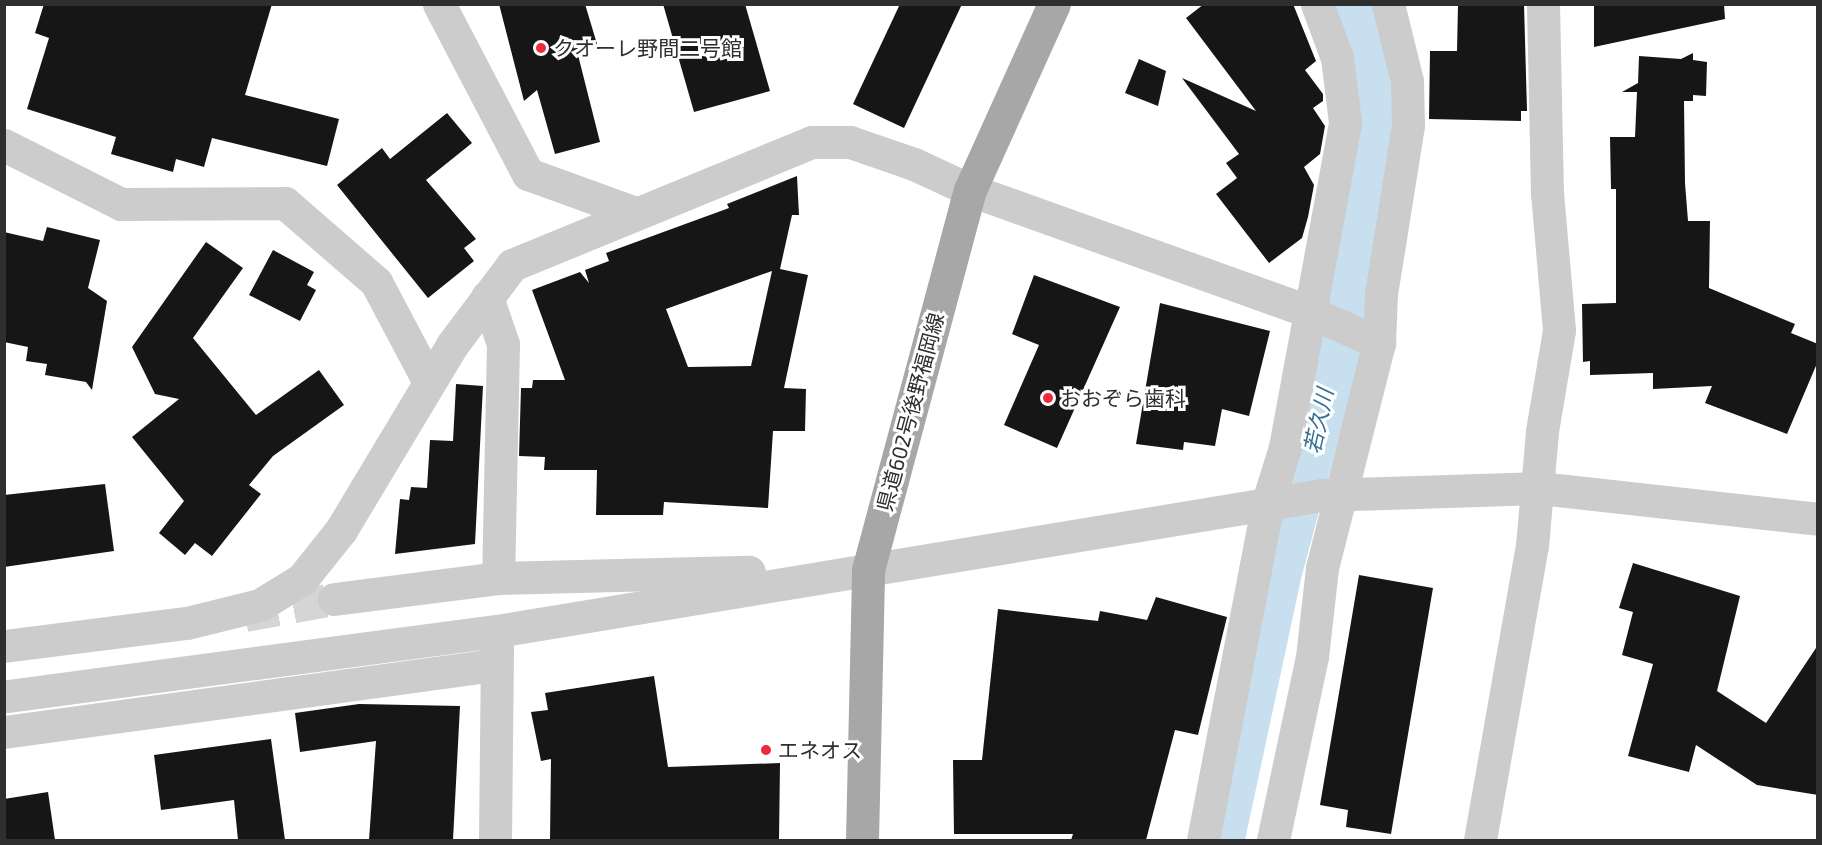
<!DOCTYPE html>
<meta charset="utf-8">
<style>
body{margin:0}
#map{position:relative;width:1822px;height:845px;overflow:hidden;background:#fff;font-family:"Exo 2","Noto Sans JP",sans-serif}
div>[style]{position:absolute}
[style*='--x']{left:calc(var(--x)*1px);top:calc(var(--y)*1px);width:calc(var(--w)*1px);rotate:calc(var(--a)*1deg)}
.water>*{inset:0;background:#c7dfee}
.building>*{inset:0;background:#161616}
.minor-tunnel>*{height:33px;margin-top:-16.5px;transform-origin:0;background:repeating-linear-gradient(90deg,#d5d5d5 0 33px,transparent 0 49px)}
.minor>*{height:33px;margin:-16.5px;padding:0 16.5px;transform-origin:16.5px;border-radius:16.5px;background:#ccc}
.major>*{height:33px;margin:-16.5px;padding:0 16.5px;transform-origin:16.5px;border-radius:16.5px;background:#a7a7a7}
.dots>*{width:16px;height:16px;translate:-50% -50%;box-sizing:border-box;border:3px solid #fff;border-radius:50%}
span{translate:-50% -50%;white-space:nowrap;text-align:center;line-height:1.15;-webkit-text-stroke:6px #fff;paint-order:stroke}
.poi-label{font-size:21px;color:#2f2f2f}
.left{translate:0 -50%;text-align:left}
.street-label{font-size:21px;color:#2f2f2f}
.water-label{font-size:22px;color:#387195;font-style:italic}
.frame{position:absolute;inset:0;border:6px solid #2f2f2f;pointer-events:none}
</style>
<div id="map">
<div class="water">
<i style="clip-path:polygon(1329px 5px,1376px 5px,1389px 46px,1396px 128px,1359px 362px,1301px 579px,1245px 840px,1218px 840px,1356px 127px)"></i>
</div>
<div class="building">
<i style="clip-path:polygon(44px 4px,272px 4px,245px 95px,339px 119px,327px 166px,212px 138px,204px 167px,176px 159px,173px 172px,111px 154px,116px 137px,27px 109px,49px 38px,35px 33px)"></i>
<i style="clip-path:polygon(499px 4px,585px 4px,597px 44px,577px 51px,600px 142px,555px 154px,537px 90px,524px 101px)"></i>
<i style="clip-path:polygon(663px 4px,745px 4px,770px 91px,694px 112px)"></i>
<i style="clip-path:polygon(900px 4px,962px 4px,904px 128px,853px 104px)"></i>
<i style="clip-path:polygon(1204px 4px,1293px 4px,1316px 61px,1305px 70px,1323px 94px,1323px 101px,1313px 108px,1325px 126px,1320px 154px,1304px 167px,1314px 185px,1308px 217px,1302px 238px,1269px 263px,1216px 194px,1237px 178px,1226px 163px,1239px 154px,1182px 78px,1256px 111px,1186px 18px)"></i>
<i style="clip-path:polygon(1458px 4px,1524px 4px,1527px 111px,1521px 111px,1521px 121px,1429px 119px,1430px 51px,1457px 51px)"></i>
<i style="clip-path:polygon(1594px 4px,1724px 4px,1725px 19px,1594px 47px)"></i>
<i style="clip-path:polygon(1693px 53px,1693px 60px,1707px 62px,1706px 96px,1693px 95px,1693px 101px,1684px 101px,1685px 183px,1688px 221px,1710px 221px,1709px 288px,1795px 324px,1791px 333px,1818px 344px,1818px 361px,1787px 434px,1705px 403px,1712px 386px,1653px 389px,1653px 373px,1590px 375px,1590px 361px,1583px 362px,1582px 304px,1616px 303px,1616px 189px,1611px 189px,1610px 137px,1635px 137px,1637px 92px,1622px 92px,1638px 83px,1639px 56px,1681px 59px)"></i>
<i style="clip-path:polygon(1139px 59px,1166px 71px,1158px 106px,1125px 93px)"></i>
<i style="clip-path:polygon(447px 113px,472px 143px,426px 180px,476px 239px,464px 248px,474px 261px,428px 298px,337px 185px,382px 148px,390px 159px)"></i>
<i style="clip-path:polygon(evenodd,797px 176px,799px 215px,792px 215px,780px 269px,808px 275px,784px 388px,806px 389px,805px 431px,773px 431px,768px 508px,664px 502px,663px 515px,596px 515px,597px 470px,544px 470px,545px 457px,519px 456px,521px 388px,532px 388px,533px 380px,565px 380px,532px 290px,580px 272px,589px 283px,585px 270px,609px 261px,606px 253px,729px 208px,727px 204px,797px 176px,772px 271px,751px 366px,688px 367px,666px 309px,772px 271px)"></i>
<i style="clip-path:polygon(47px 227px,100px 240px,88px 288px,107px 301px,92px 390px,86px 382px,45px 375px,47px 364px,26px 361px,28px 347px,4px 342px,4px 232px,43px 241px)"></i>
<i style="clip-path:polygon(206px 242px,243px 268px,193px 338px,256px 415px,319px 370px,344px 405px,273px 456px,249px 485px,261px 494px,212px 556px,195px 543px,185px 555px,159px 533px,184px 501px,132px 437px,179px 399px,155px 394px,132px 347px)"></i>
<i style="clip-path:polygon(273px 250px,314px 272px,307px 285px,316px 290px,300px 321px,249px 295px)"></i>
<i style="clip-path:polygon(1034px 275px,1120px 307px,1057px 448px,1004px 425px,1039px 345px,1012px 334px)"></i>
<i style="clip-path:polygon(1160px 303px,1270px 331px,1249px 416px,1222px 409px,1215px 446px,1184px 442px,1183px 450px,1136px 444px)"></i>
<i style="clip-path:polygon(456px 384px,483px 386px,475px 544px,395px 554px,400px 499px,409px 500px,411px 487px,427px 488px,430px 440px,453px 441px)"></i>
<i style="clip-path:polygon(105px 484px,114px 551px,4px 567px,4px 495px)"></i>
<i style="clip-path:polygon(1633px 563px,1740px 596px,1717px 691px,1766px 723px,1818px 645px,1818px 795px,1757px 785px,1696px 745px,1689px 772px,1628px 756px,1653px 664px,1622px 655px,1633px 612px,1619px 608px)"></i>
<i style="clip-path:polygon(1359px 575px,1433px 588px,1391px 834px,1346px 827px,1348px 810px,1320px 805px)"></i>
<i style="clip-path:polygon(1156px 597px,1227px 617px,1198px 735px,1175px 730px,1146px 840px,1071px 840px,1073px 834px,954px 834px,953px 760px,982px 760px,998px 609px,1098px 621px,1100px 611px,1147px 620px)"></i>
<i style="clip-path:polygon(654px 676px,668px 767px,780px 763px,779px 840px,550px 840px,551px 759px,541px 761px,531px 712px,548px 710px,545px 693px)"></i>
<i style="clip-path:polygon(359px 704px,460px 706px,453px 840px,369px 840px,376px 741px,300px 752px,295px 713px)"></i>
<i style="clip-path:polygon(271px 739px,285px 840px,238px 840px,234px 800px,161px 810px,154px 755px)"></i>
<i style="clip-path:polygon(48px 792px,55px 840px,4px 840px,4px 799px)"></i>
</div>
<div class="minor-tunnel">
<i style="--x:245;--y:615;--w:90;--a:-10.2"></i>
</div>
<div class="minor">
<i style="--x:439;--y:4;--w:192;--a:62.4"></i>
<i style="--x:528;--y:174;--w:115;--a:19.9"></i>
<i style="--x:4;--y:145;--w:131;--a:26.8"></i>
<i style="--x:121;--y:204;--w:164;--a:-0.3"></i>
<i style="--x:285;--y:203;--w:121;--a:41"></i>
<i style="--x:376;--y:282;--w:113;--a:62.1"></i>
<i style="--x:487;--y:297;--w:50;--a:71.2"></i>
<i style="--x:503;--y:344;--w:234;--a:91.2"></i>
<i style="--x:334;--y:599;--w:165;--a:-7.3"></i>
<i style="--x:498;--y:578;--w:251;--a:-1.4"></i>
<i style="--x:4;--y:646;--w:184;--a:-7.2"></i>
<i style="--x:187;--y:623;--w:75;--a:-13.9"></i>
<i style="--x:260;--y:605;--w:49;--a:-31.8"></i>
<i style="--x:302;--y:579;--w:63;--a:-51.5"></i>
<i style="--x:341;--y:530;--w:216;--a:-59"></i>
<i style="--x:452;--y:345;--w:100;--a:-53.1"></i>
<i style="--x:512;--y:265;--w:324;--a:-22.3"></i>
<i style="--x:812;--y:142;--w:38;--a:0"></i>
<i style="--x:850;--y:142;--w:68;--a:19"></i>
<i style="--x:914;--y:164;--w:62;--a:24.9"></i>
<i style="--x:970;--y:190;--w:361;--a:19.7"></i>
<i style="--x:1310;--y:312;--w:76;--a:24.2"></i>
<i style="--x:8;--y:696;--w:493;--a:-7.6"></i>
<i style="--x:497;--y:631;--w:836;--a:-9.36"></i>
<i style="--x:1322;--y:495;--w:217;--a:-1.8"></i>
<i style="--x:1539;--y:488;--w:281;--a:6.3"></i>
<i style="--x:4;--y:732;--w:497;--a:-7.8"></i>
<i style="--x:495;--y:840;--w:195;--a:-89.4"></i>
<i style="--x:1203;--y:840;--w:344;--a:-79.1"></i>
<i style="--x:1268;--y:502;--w:58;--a:-72.8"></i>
<i style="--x:1285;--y:447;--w:330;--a:-79.5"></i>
<i style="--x:1345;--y:122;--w:64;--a:-97.1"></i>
<i style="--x:1337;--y:58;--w:58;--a:-110.3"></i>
<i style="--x:1273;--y:840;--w:187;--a:-78"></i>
<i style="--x:1312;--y:657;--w:90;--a:-83.6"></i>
<i style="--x:1322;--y:568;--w:232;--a:-75.8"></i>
<i style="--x:1379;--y:343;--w:49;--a:-87.7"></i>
<i style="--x:1381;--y:294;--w:171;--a:-80.9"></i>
<i style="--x:1408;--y:125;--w:44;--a:-91.3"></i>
<i style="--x:1407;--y:81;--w:79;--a:-103.9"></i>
<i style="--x:1480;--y:840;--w:299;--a:-80"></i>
<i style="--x:1532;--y:546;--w:115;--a:-85"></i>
<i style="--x:1542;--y:431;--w:102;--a:-80.4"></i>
<i style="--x:1559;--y:330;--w:137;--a:-95"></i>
<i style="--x:1547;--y:194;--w:190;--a:-91.2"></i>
</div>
<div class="major">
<i style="--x:862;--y:840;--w:270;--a:-88.7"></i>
<i style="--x:868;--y:570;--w:393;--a:-75"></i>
<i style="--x:970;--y:190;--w:204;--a:-65.7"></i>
</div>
<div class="dots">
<i style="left:541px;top:48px;background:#ee2938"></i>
<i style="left:1048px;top:398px;background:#ee2938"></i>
<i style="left:766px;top:750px;background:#ee2938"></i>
</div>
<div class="poi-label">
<span class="left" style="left:553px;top:48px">クオーレ野間二号館</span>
<span class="left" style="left:1060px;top:398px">おおぞら歯科</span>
<span class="left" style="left:778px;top:750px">エネオス</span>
</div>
<div class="street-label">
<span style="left:910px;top:412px;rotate:-75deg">県道602号後野福岡線</span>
</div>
<div class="water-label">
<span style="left:1318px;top:421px;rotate:-78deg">若久川</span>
</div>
<div class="frame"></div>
</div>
